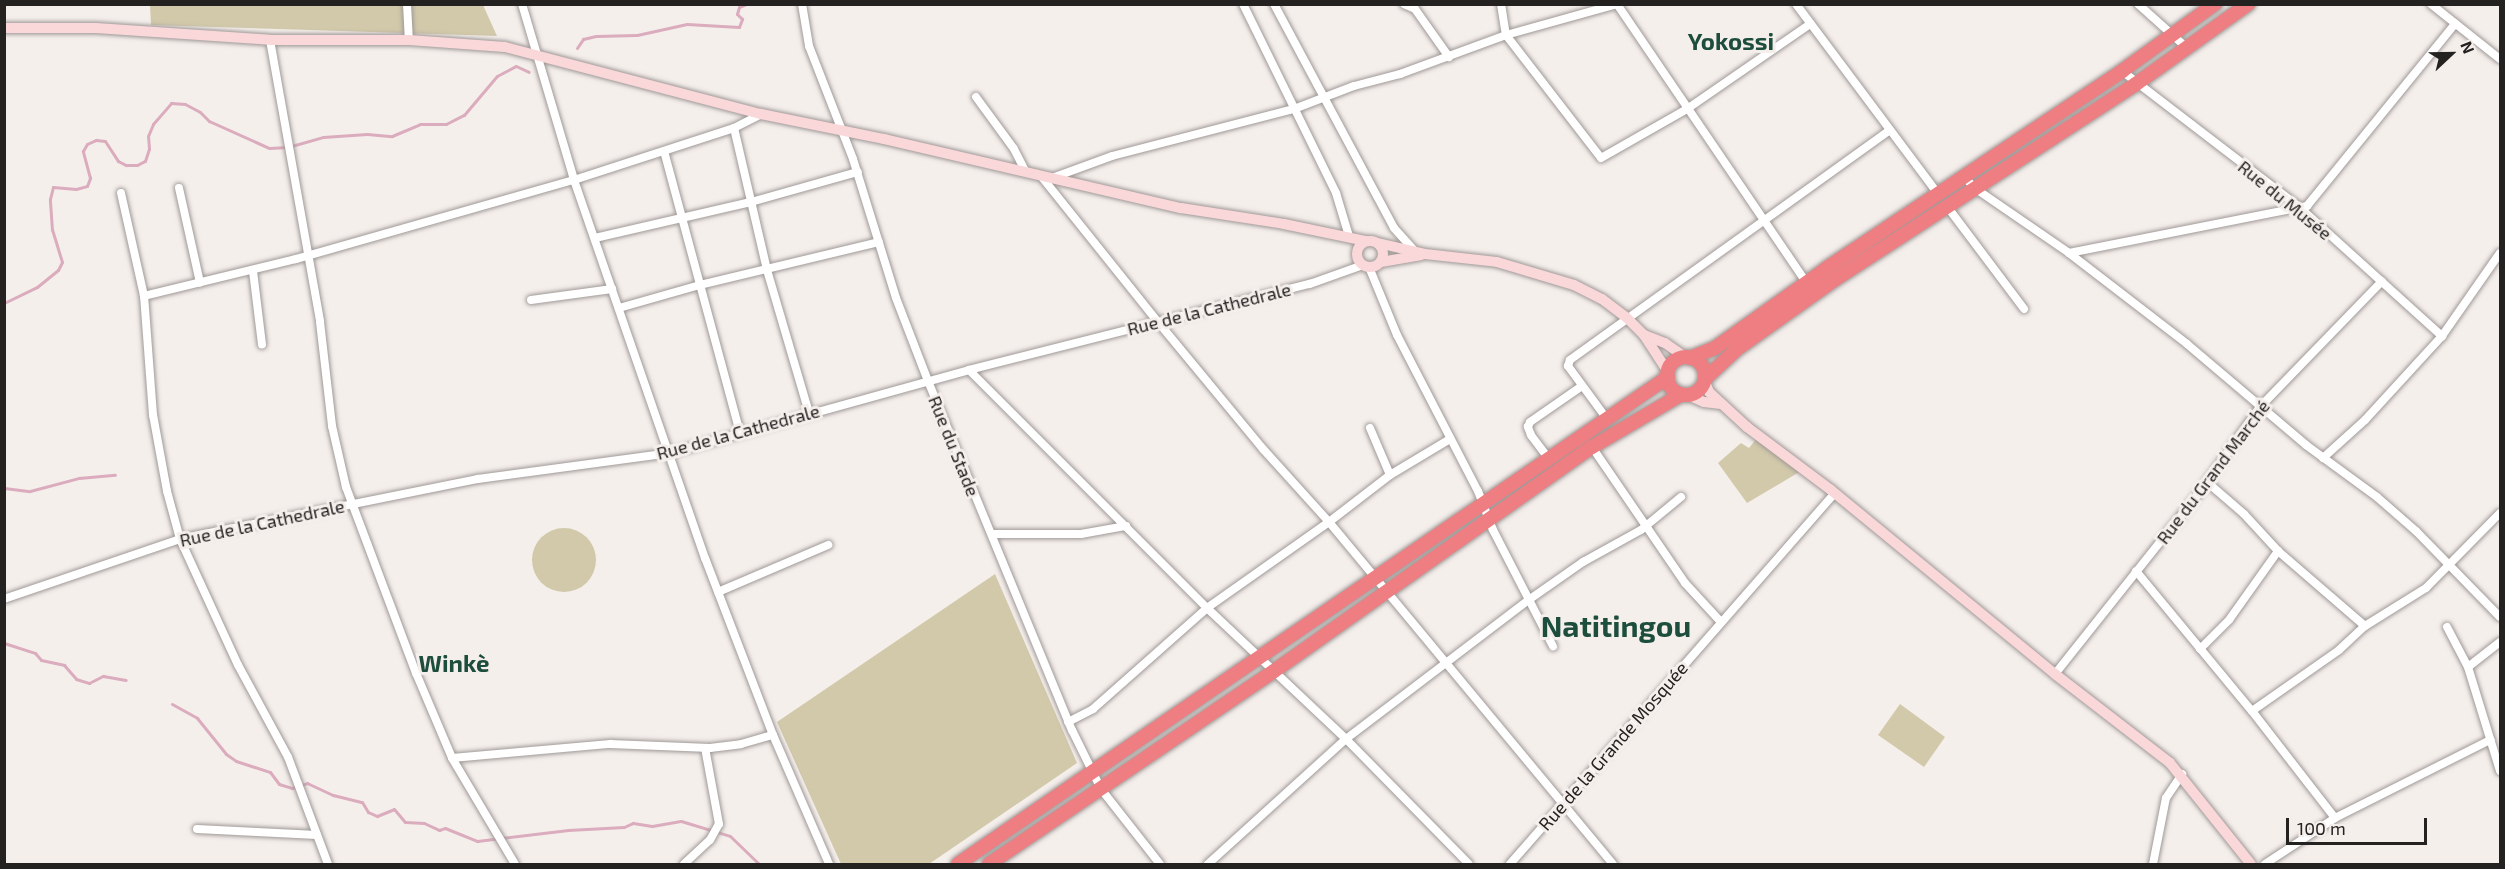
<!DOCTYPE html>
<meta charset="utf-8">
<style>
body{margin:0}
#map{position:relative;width:2505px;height:869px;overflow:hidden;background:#f5efec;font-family:"Exo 2",sans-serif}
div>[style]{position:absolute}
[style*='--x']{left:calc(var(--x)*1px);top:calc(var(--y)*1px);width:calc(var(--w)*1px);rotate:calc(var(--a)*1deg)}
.green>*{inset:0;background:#d2c9aa}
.round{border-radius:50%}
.stream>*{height:3px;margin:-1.5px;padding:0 1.5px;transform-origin:1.5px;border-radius:1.5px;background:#dbacbd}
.roads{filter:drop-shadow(0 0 2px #9f9997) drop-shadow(0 0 2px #9f9997)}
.street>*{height:8px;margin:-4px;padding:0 4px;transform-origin:4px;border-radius:4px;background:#fff}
.secondary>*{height:10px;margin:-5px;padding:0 5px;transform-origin:5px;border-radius:5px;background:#fad8da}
.secondary>.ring{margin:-5px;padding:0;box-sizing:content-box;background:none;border:10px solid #fad8da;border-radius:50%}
.highway>*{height:14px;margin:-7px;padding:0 7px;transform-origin:7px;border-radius:7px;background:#ee7e82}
.highway>.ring{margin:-7px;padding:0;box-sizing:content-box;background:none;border:14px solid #ee7e82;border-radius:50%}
span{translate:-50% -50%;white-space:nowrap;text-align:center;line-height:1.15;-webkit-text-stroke:6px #f5efec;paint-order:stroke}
.street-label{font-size:18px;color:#242121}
.district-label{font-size:24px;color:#1d4d3c;font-weight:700}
.town-label{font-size:30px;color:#1d4d3c;font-weight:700}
.frame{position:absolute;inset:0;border:6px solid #242121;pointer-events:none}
.north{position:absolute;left:2421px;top:24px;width:60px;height:60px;-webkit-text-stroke:4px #f5efec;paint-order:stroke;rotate:68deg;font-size:16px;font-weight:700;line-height:24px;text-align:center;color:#242121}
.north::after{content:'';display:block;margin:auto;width:21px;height:27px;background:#242121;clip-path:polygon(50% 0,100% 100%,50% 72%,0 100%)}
.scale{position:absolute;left:2286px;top:818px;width:141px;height:27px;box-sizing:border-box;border:3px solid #242121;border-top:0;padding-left:8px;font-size:18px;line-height:21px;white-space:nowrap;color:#242121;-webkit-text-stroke:4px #f5efec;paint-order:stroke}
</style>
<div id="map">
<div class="green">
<i style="clip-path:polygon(150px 5px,483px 5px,497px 36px,151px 25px)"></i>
<i style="clip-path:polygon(1758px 437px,1801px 471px,1747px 503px,1718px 463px,1741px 443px,1749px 448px)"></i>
<i class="round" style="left:532px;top:528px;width:64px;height:64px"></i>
<i style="clip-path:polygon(995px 574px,1077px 763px,929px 864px,841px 864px,777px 722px)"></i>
<i style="clip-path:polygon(1900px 704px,1945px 737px,1924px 767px,1878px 735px)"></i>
</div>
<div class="stream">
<i style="--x:754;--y:4;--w:20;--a:0"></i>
<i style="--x:887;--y:4;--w:62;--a:0"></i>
<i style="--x:577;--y:48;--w:11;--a:-56"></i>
<i style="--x:583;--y:39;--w:13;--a:-13"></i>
<i style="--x:596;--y:36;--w:41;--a:-1.4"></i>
<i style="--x:637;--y:35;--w:51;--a:-12.4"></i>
<i style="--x:687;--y:24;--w:52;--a:3.3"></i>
<i style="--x:739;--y:27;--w:9;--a:-69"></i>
<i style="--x:742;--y:19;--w:7;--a:-135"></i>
<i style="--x:737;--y:14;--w:7;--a:-74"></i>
<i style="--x:739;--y:7;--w:8;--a:-23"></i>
<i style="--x:4;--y:303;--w:37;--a:-26"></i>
<i style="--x:37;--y:287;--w:27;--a:-39"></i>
<i style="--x:58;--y:270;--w:9;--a:-63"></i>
<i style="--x:62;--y:262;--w:34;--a:-107"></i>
<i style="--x:52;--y:230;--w:31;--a:-94"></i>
<i style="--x:50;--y:199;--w:12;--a:-76"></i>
<i style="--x:53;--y:187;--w:23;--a:5"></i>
<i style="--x:76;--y:189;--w:11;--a:-15"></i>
<i style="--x:87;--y:186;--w:9;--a:-69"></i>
<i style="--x:90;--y:178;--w:28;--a:-105"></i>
<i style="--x:83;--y:151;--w:8;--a:-60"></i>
<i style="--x:87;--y:144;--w:10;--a:-24"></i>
<i style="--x:96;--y:140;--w:9;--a:6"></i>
<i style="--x:105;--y:141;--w:24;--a:57"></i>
<i style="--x:118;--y:161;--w:9;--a:27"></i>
<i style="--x:126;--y:165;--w:11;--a:0"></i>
<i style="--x:137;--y:165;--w:9;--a:-27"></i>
<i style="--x:145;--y:161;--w:13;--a:-72"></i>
<i style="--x:149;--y:149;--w:13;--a:-94"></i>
<i style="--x:148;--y:136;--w:13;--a:-67"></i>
<i style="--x:153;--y:124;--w:28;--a:-49"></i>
<i style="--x:171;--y:103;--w:14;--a:4"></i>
<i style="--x:185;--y:104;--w:17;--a:28"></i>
<i style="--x:200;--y:112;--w:13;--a:45"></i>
<i style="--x:209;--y:121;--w:66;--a:24.2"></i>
<i style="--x:269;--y:148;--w:19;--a:-3"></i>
<i style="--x:288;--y:147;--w:36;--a:-16"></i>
<i style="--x:323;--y:137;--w:44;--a:-3.9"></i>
<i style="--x:367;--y:134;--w:25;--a:5"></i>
<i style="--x:392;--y:136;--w:30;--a:-23"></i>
<i style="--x:420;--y:124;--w:26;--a:0"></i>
<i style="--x:446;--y:124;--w:20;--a:-27"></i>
<i style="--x:464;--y:115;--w:51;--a:-49.8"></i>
<i style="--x:497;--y:76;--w:21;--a:-28"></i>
<i style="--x:516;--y:66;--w:14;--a:25"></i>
<i style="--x:4;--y:488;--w:26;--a:7"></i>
<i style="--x:30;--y:491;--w:51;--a:-14.9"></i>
<i style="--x:79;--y:478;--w:36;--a:-5"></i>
<i style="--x:4;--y:643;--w:33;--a:18"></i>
<i style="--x:35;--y:653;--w:9;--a:49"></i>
<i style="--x:41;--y:660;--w:24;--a:12"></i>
<i style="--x:64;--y:665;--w:18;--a:49"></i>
<i style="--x:76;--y:679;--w:14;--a:17"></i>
<i style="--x:89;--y:683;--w:16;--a:-27"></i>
<i style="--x:103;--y:676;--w:23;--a:10"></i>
<i style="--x:172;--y:704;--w:29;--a:29"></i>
<i style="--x:197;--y:718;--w:46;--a:51.1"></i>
<i style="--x:226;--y:754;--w:12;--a:35"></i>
<i style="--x:236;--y:761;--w:36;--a:18"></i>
<i style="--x:270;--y:772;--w:15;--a:53"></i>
<i style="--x:279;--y:784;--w:14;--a:17"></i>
<i style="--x:292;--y:788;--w:16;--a:-18"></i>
<i style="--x:307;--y:783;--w:29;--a:25"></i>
<i style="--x:333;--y:795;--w:30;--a:14"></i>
<i style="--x:362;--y:802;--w:12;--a:59"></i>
<i style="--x:368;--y:812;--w:10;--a:24"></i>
<i style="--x:377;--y:816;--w:18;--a:-22"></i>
<i style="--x:394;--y:809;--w:17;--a:50"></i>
<i style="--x:405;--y:822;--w:19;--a:3"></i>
<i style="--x:424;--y:823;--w:17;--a:25"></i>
<i style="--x:439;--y:830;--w:6;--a:-18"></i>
<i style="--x:445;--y:828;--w:35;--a:22"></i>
<i style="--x:477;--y:841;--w:92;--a:-6.9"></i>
<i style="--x:568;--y:830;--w:56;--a:-3.1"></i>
<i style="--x:624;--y:827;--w:10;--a:-24"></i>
<i style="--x:633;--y:823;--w:19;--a:9"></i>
<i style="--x:652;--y:826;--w:29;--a:-10"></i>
<i style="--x:681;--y:821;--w:51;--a:17"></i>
<i style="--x:730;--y:836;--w:40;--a:44"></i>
</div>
<div class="roads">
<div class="street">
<i style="--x:407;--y:4;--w:36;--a:87"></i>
<i style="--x:522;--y:4;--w:184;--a:73.5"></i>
<i style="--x:574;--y:180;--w:400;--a:70.9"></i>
<i style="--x:705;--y:558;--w:190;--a:69"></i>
<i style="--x:773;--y:735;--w:141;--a:66.5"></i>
<i style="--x:802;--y:4;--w:43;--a:80.5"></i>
<i style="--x:809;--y:46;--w:121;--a:68.7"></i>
<i style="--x:853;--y:159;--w:145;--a:72.8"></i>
<i style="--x:896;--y:298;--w:89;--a:68.9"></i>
<i style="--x:928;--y:381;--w:378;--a:67.6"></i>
<i style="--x:1072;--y:730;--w:66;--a:63.8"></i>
<i style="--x:1101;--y:789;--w:95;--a:51.8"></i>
<i style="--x:1243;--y:4;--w:211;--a:63.8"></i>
<i style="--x:1336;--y:193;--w:45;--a:73.2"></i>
<i style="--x:1274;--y:4;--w:254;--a:61.8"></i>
<i style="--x:1394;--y:228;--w:30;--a:48"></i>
<i style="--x:1404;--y:4;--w:12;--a:24"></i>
<i style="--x:1415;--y:9;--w:59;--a:54.7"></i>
<i style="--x:1501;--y:4;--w:31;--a:81"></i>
<i style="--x:1506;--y:35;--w:155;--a:52.3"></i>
<i style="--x:1601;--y:158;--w:99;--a:-29.7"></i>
<i style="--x:1687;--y:109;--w:150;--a:-34.6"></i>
<i style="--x:1796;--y:4;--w:239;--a:53.2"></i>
<i style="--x:2138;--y:4;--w:64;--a:41.9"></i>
<i style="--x:2431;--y:4;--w:88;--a:38.6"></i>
<i style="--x:270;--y:40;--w:286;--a:79.9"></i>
<i style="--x:320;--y:322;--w:105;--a:83.4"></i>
<i style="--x:332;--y:426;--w:63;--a:77.1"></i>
<i style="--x:346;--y:487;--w:199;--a:69.4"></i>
<i style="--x:416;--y:673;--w:92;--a:67"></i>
<i style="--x:452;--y:758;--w:123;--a:59.3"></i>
<i style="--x:2122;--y:71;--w:223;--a:37.5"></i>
<i style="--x:2299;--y:207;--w:193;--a:42.1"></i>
<i style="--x:976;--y:97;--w:64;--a:53.8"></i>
<i style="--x:1014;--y:149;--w:25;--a:63"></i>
<i style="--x:734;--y:128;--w:146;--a:76.9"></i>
<i style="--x:767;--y:270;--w:149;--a:73.6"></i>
<i style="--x:664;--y:151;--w:292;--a:74.9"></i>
<i style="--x:1041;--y:176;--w:187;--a:51.3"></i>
<i style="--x:1158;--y:322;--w:165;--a:50.4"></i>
<i style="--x:1263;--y:449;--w:98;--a:47.9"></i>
<i style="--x:1329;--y:522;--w:445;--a:50.3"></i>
<i style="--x:1964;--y:177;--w:17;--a:45"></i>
<i style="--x:1976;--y:189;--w:113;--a:34.5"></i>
<i style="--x:2069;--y:253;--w:149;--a:37.6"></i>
<i style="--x:2187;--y:344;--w:156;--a:40.3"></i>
<i style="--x:2306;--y:445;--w:88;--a:36.2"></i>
<i style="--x:2377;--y:497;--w:52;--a:41.1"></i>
<i style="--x:2416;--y:531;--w:120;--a:45.7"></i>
<i style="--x:1052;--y:178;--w:64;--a:-20.1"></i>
<i style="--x:1112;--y:156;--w:188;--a:-14.5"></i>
<i style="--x:1294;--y:109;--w:64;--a:-21"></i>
<i style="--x:1354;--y:86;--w:48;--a:-14.6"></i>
<i style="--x:1400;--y:74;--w:113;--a:-20.2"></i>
<i style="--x:1506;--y:35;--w:115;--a:-15.6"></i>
<i style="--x:1617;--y:4;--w:338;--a:55.8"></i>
<i style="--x:179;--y:188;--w:97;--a:77.5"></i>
<i style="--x:121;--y:193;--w:106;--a:77.4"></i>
<i style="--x:1946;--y:205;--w:130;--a:53.1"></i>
<i style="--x:595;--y:238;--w:160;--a:-13"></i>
<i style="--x:751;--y:202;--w:111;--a:-15.7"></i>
<i style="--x:2069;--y:253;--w:243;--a:-11.2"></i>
<i style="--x:2307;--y:206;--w:235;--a:-50.9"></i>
<i style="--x:1369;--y:267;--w:74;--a:67.6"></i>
<i style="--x:1397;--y:335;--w:176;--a:62.6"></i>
<i style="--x:1478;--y:491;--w:42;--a:69"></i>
<i style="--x:1493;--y:530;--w:131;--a:62.7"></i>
<i style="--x:253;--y:271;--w:74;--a:83"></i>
<i style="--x:531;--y:300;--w:82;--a:-7.7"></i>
<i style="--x:619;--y:308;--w:84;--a:-15.9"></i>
<i style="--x:700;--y:285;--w:184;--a:-13.5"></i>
<i style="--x:969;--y:370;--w:337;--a:45"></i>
<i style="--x:1207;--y:608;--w:191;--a:43.3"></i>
<i style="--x:1346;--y:739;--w:175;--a:45.5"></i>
<i style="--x:1607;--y:419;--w:66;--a:-126.3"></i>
<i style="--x:1568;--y:366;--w:6;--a:-72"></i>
<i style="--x:1570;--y:360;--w:393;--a:-35.7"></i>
<i style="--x:1370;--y:428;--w:51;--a:66.9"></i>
<i style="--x:1592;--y:447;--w:165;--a:55.6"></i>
<i style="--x:1685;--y:583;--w:53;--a:47.3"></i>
<i style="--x:2323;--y:458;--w:57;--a:-42.1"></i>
<i style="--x:2365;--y:420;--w:114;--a:-47.5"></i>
<i style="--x:2442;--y:336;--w:101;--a:-55.1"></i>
<i style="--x:1549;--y:459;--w:30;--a:-127"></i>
<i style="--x:1531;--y:435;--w:9;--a:-111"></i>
<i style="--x:1528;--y:427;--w:5;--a:-68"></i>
<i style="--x:1530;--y:422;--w:63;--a:-34.7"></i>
<i style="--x:2207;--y:482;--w:49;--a:40.9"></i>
<i style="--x:2244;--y:514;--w:50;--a:47.4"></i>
<i style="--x:2278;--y:551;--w:115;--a:40.8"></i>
<i style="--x:2365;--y:626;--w:72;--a:-31.9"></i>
<i style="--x:2426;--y:588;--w:105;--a:-45.4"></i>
<i style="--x:992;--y:534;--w:89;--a:0"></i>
<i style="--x:1081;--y:534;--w:46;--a:-10.1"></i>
<i style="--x:2136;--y:571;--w:182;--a:50.4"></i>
<i style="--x:2252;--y:711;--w:135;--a:52.2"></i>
<i style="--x:718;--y:592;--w:120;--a:-23.1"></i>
<i style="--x:4;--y:599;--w:186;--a:-18.8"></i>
<i style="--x:180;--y:539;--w:304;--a:-11.4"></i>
<i style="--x:478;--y:479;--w:194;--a:-7.7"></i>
<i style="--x:670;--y:453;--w:310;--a:-15.5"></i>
<i style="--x:969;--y:370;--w:352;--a:-14.2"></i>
<i style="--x:1310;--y:284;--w:56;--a:-19.7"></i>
<i style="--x:2447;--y:627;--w:45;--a:62.3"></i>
<i style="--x:2468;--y:667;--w:109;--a:72.9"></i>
<i style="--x:2200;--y:649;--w:41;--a:-45"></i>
<i style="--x:2229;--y:620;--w:85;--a:-54.6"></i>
<i style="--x:2468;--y:667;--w:41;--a:-38"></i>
<i style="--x:2055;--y:674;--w:231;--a:-51.5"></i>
<i style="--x:2199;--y:493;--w:105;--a:-54.7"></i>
<i style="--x:2260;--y:407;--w:175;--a:-45.9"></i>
<i style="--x:2252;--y:711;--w:106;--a:-35"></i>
<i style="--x:2339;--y:650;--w:35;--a:-43"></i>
<i style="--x:1068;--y:722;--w:28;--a:-27"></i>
<i style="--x:1093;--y:709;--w:152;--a:-41.5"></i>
<i style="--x:1207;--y:608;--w:149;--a:-35.2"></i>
<i style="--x:1329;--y:522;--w:77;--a:-37.6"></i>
<i style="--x:1390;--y:475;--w:70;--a:-31"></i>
<i style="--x:452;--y:758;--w:159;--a:-5.1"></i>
<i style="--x:610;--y:744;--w:100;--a:2.3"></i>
<i style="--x:710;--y:748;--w:31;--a:-7"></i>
<i style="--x:741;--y:744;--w:33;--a:-16"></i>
<i style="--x:197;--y:829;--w:120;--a:2.9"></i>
<i style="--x:328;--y:864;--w:114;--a:-110.5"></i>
<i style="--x:288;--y:757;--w:105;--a:-118.5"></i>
<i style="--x:238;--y:665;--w:139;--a:-114.7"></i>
<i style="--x:180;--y:539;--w:50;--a:-105.2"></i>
<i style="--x:167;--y:491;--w:77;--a:-100.4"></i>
<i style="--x:153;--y:415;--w:119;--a:-94.3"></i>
<i style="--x:144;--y:296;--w:156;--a:-13.7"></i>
<i style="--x:296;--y:259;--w:289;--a:-15.9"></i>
<i style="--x:574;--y:180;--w:168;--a:-18"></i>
<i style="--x:734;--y:128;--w:30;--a:-27"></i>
<i style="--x:684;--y:864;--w:35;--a:-43"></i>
<i style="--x:710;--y:840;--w:18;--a:-61"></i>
<i style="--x:719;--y:824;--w:77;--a:-100.4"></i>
<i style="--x:1208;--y:864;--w:186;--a:-42.2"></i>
<i style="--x:1346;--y:739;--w:231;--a:-37.3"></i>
<i style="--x:1530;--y:599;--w:65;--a:-34.9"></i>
<i style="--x:1583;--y:562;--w:66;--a:-28.9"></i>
<i style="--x:1641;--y:530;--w:52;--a:-39.5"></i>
<i style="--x:1510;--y:864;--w:493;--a:-48.8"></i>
<i style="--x:2153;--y:864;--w:67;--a:-78.9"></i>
<i style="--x:2166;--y:798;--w:29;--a:-56"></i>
<i style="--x:2265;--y:864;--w:84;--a:-33.3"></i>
<i style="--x:2335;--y:818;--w:174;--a:-26.7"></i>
</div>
<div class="secondary">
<i style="--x:4;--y:28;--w:92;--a:0"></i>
<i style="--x:96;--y:28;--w:174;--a:3.9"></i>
<i style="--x:270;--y:40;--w:139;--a:0"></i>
<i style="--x:409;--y:40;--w:96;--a:4.2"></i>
<i style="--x:505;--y:47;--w:265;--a:14.7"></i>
<i style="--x:761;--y:114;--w:126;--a:11.5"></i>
<i style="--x:884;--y:139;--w:305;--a:13.1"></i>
<i style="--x:1181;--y:208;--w:104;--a:8.8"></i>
<i style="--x:1284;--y:224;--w:84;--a:11.7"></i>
<i class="ring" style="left:1357px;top:241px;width:16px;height:16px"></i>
<i style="--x:1378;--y:243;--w:48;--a:13.2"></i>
<i style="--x:1425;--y:254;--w:72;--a:6.3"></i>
<i style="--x:1497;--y:262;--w:80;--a:16.6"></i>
<i style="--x:1574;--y:285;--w:31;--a:27"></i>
<i style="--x:1602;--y:299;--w:31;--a:37"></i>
<i style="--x:1627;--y:318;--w:24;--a:45"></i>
<i style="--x:1644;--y:335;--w:44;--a:57"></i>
<i style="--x:1381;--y:262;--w:41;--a:-9.9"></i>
<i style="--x:1644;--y:335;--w:22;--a:21"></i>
<i style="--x:1665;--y:343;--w:24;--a:35"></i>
<i style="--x:1704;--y:380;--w:13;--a:67"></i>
<i style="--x:1709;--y:392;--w:52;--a:42.6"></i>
<i style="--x:1747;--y:427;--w:105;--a:36.9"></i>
<i style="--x:1831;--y:490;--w:290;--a:39.4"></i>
<i style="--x:2055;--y:674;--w:145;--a:37.7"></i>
<i style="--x:2170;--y:763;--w:129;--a:51.3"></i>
<i style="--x:1688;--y:395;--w:17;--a:24"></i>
<i style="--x:1704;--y:402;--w:17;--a:7"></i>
</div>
<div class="highway">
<i class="ring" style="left:1667px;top:357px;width:24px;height:24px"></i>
<i style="--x:1690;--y:358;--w:27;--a:-22"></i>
<i style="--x:1715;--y:348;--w:138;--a:-35.5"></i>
<i style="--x:1827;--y:268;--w:355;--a:-33.7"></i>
<i style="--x:2122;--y:71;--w:115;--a:-35.8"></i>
<i style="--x:1705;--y:379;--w:44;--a:-43.2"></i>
<i style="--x:1737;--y:349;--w:119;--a:-35.4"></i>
<i style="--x:1834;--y:280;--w:360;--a:-33"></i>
<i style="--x:2136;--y:84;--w:138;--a:-35.5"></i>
<i style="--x:958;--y:864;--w:861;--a:-34.45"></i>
<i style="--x:989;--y:864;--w:344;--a:-34.1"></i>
<i style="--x:1274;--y:671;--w:389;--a:-35.2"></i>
<i style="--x:1592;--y:447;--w:104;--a:-30.5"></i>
</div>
</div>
<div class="street-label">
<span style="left:2285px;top:200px;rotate:39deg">Rue du Musée</span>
<span style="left:1209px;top:309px;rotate:-14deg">Rue de la Cathedrale</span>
<span style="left:738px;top:432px;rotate:-15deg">Rue de la Cathedrale</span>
<span style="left:954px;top:446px;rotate:68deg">Rue du Stade</span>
<span style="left:2213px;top:472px;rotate:-53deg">Rue du Grand Marché</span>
<span style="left:262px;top:523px;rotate:-12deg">Rue de la Cathedrale</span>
<span style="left:1613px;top:746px;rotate:-49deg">Rue de la Grande Mosquée</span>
</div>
<div class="district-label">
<span style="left:1731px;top:41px">Yokossi</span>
<span style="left:454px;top:663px">Winkè</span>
</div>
<div class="town-label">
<span style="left:1616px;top:625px">Natitingou</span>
</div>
<div class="frame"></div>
<div class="north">N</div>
<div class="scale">100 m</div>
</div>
